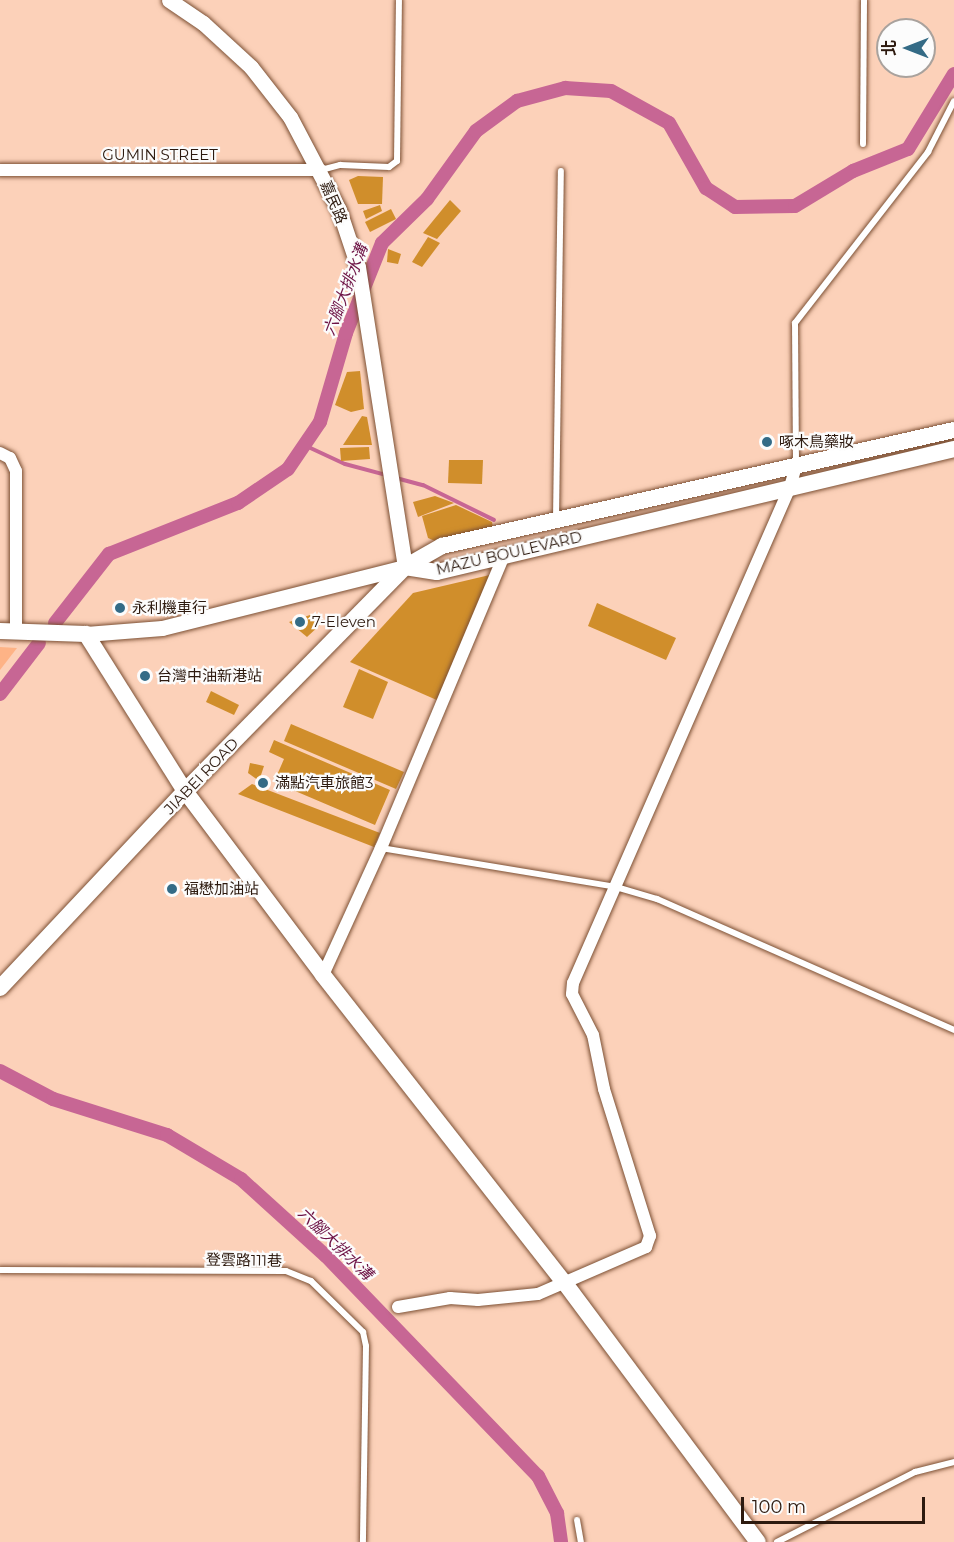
<!DOCTYPE html>
<meta charset="utf-8">
<style>
body{margin:0}
#map{position:relative;width:954px;height:1542px;overflow:hidden;background:#fcd1b9;font-family:Montserrat,"Noto Sans TC",sans-serif}
div>[style]{position:absolute}
[style*='--x']{left:calc(var(--x)*1px);top:calc(var(--y)*1px);width:calc(var(--w)*1px);rotate:calc(var(--a)*1deg)}
.green>*{inset:0;background:#feb386}
.stream>*{height:4px;margin:-2px;padding:0 2px;transform-origin:2px;border-radius:2px;background:#c76694}
.canal>*{height:14px;margin:-7px;padding:0 7px;transform-origin:7px;border-radius:7px;background:#c76694}
.building>*{inset:0;background:#d08e2b}
.roads{filter:drop-shadow(0 0 2px #7c5034) drop-shadow(0 0 2px #7c5034)}
.service>*{height:6px;margin:-3px;padding:0 3px;transform-origin:3px;border-radius:3px;background:#fff}
.minor>*{height:12px;margin:-6px;padding:0 6px;transform-origin:6px;border-radius:6px;background:#fff}
.tertiary>*{height:15px;margin:-7.5px;padding:0 7.5px;transform-origin:7.5px;border-radius:7.5px;background:#fff}
.secondary>*{height:16px;margin:-8px;padding:0 8px;transform-origin:8px;border-radius:8px;background:#fff}
.dots>*{width:16px;height:16px;translate:-50% -50%;box-sizing:border-box;border:3px solid #fcfcfc;border-radius:50%}
span{translate:-50% -50%;white-space:nowrap;text-align:center;line-height:1.15;-webkit-text-stroke:4.5px #fcfcfc;paint-order:stroke}
.street-label{font-size:15px;color:#2d1a0f}
.poi-label{font-size:15px;color:#2d1a0f}
.left{translate:0 -50%;text-align:left}
.water-label{font-size:16px;color:#6e1446;font-style:italic}
.north{position:absolute;left:876px;top:18px;width:60px;height:60px;box-sizing:border-box;background:#fcfcfc;border:2px solid #a9a29d;border-radius:50%;rotate:270deg;font-size:16px;font-weight:700;line-height:24px;text-align:center;color:#2d1a0f}
.north::after{content:'';display:block;margin:auto;width:21px;height:27px;background:#346b86;clip-path:polygon(50% 0,100% 100%,50% 72%,0 100%)}
.scale{position:absolute;left:741px;top:1497px;width:184px;height:27px;box-sizing:border-box;border:3px solid #2d1a0f;border-top:0;padding-left:8px;font-size:18px;line-height:21px;white-space:nowrap;color:#2d1a0f;-webkit-text-stroke:4px #fcfcfc;paint-order:stroke}
</style>
<div id="map">
<div class="green">
<i style="clip-path:polygon(0 647px,17px 648px,0 670px)"></i>
</div>
<div class="stream">
<i style="--x:304;--y:445;--w:45;--a:24.9"></i>
<i style="--x:345;--y:464;--w:42;--a:15"></i>
<i style="--x:396;--y:478;--w:28;--a:15"></i>
<i style="--x:423;--y:485;--w:79;--a:26.2"></i>
</div>
<div class="canal">
<i style="--x:55;--y:623;--w:88;--a:-52"></i>
<i style="--x:109;--y:554;--w:139;--a:-21.6"></i>
<i style="--x:238;--y:503;--w:60;--a:-34.2"></i>
<i style="--x:288;--y:469;--w:57;--a:-55.8"></i>
<i style="--x:320;--y:422;--w:93;--a:-73.7"></i>
<i style="--x:346;--y:333;--w:97;--a:-68.2"></i>
<i style="--x:382;--y:243;--w:63;--a:-44.4"></i>
<i style="--x:427;--y:199;--w:84;--a:-54.2"></i>
<i style="--x:476;--y:131;--w:51;--a:-36.2"></i>
<i style="--x:517;--y:101;--w:50;--a:-15.2"></i>
<i style="--x:565;--y:88;--w:46;--a:3.7"></i>
<i style="--x:611;--y:91;--w:66;--a:28.9"></i>
<i style="--x:669;--y:123;--w:75;--a:60.4"></i>
<i style="--x:706;--y:188;--w:35;--a:33"></i>
<i style="--x:735;--y:207;--w:60;--a:-1"></i>
<i style="--x:795;--y:206;--w:68;--a:-31.1"></i>
<i style="--x:853;--y:171;--w:59;--a:-21.8"></i>
<i style="--x:908;--y:149;--w:88;--a:-58.5"></i>
<i style="--x:0;--y:694;--w:64;--a:-52.6"></i>
<i style="--x:0;--y:1071;--w:60;--a:27.8"></i>
<i style="--x:53;--y:1099;--w:120;--a:17.5"></i>
<i style="--x:167;--y:1135;--w:86;--a:30.7"></i>
<i style="--x:241;--y:1179;--w:115;--a:42.2"></i>
<i style="--x:326;--y:1256;--w:306;--a:46.1"></i>
<i style="--x:538;--y:1476;--w:42;--a:62.8"></i>
<i style="--x:557;--y:1513;--w:29;--a:82"></i>
</div>
<div class="building">
<i style="clip-path:polygon(358px 176px,383px 177px,382px 204px,358px 204px,349px 180px)"></i>
<i style="clip-path:polygon(450px 200px,461px 211px,437px 239px,423px 233px)"></i>
<i style="clip-path:polygon(380px 205px,382px 211px,366px 219px,363px 211px)"></i>
<i style="clip-path:polygon(391px 209px,396px 219px,370px 232px,365px 222px)"></i>
<i style="clip-path:polygon(428px 237px,440px 243px,422px 267px,412px 262px)"></i>
<i style="clip-path:polygon(388px 249px,401px 254px,398px 264px,387px 262px)"></i>
<i style="clip-path:polygon(360px 371px,364px 409px,351px 412px,335px 405px,347px 372px)"></i>
<i style="clip-path:polygon(362px 416px,367px 417px,372px 445px,343px 445px)"></i>
<i style="clip-path:polygon(369px 447px,370px 459px,341px 461px,340px 448px)"></i>
<i style="clip-path:polygon(449px 460px,483px 460px,482px 484px,448px 483px)"></i>
<i style="clip-path:polygon(435px 496px,454px 503px,418px 517px,413px 502px)"></i>
<i style="clip-path:polygon(456px 505px,492px 522px,493px 527px,435px 541px,428px 538px,422px 516px)"></i>
<i style="clip-path:polygon(494px 574px,439px 701px,350px 662px,413px 593px)"></i>
<i style="clip-path:polygon(597px 603px,676px 638px,666px 660px,588px 626px)"></i>
<i style="clip-path:polygon(313px 614px,321px 624px,307px 637px,289px 622px)"></i>
<i style="clip-path:polygon(359px 669px,388px 682px,373px 719px,343px 707px)"></i>
<i style="clip-path:polygon(211px 691px,239px 705px,234px 715px,206px 702px)"></i>
<i style="clip-path:polygon(291px 724px,404px 772px,396px 789px,284px 741px)"></i>
<i style="clip-path:polygon(274px 740px,390px 790px,375px 825px,274px 782px,284px 759px,269px 752px)"></i>
<i style="clip-path:polygon(250px 763px,264px 766px,259px 781px,248px 773px)"></i>
<i style="clip-path:polygon(252px 784px,380px 833px,374px 847px,238px 794px)"></i>
</div>
<div class="roads">
<div class="service">
<i style="--x:863;--y:144;--w:144;--a:-89.6"></i>
<i style="--x:321;--y:170;--w:20;--a:-15"></i>
<i style="--x:340;--y:165;--w:49;--a:2.3"></i>
<i style="--x:389;--y:167;--w:10;--a:-37"></i>
<i style="--x:397;--y:161;--w:161;--a:-89.3"></i>
<i style="--x:796;--y:465;--w:142;--a:-90.4"></i>
<i style="--x:795;--y:323;--w:217;--a:-52.1"></i>
<i style="--x:928;--y:152;--w:57;--a:-63"></i>
<i style="--x:556;--y:519;--w:348;--a:-89.2"></i>
<i style="--x:381;--y:848;--w:238;--a:9.4"></i>
<i style="--x:616;--y:887;--w:43;--a:16.3"></i>
<i style="--x:657;--y:899;--w:325;--a:23.8"></i>
<i style="--x:0;--y:1270;--w:286;--a:0.2"></i>
<i style="--x:286;--y:1271;--w:27;--a:22"></i>
<i style="--x:311;--y:1281;--w:73;--a:44.4"></i>
<i style="--x:363;--y:1332;--w:14;--a:78"></i>
<i style="--x:366;--y:1346;--w:196;--a:90.9"></i>
<i style="--x:577;--y:1520;--w:22;--a:80"></i>
<i style="--x:777;--y:1542;--w:155;--a:-26.9"></i>
<i style="--x:915;--y:1472;--w:40;--a:-14.4"></i>
</div>
<div class="minor">
<i style="--x:0;--y:170;--w:321;--a:0"></i>
<i style="--x:0;--y:453;--w:11;--a:27"></i>
<i style="--x:10;--y:458;--w:14;--a:65"></i>
<i style="--x:16;--y:471;--w:161;--a:90"></i>
<i style="--x:323;--y:975;--w:140;--a:-65.5"></i>
<i style="--x:381;--y:848;--w:318;--a:-67.2"></i>
<i style="--x:398;--y:1307;--w:53;--a:-9.8"></i>
<i style="--x:450;--y:1298;--w:28;--a:4"></i>
<i style="--x:478;--y:1300;--w:60;--a:-5.7"></i>
<i style="--x:538;--y:1294;--w:118;--a:-23.5"></i>
<i style="--x:646;--y:1247;--w:12;--a:-70"></i>
<i style="--x:650;--y:1236;--w:154;--a:-107.4"></i>
<i style="--x:604;--y:1089;--w:55;--a:-101.5"></i>
<i style="--x:593;--y:1035;--w:46;--a:-117.1"></i>
<i style="--x:572;--y:994;--w:11;--a:-85"></i>
<i style="--x:573;--y:983;--w:541;--a:-66.37"></i>
<i style="--x:790;--y:487;--w:22;--a:-74"></i>
</div>
<div class="tertiary">
<i style="--x:86;--y:634;--w:76;--a:-4.5"></i>
<i style="--x:162;--y:628;--w:251;--a:-14.1"></i>
<i style="--x:405;--y:567;--w:304;--a:-98.9"></i>
<i style="--x:358;--y:267;--w:60;--a:-108.4"></i>
<i style="--x:339;--y:210;--w:105;--a:-117.8"></i>
<i style="--x:290;--y:117;--w:63;--a:-128"></i>
<i style="--x:251;--y:67;--w:65;--a:-137.5"></i>
<i style="--x:203;--y:23;--w:41;--a:-145.9"></i>
</div>
<div class="secondary">
<i style="--x:405;--y:567;--w:32;--a:9"></i>
<i style="--x:437;--y:572;--w:531;--a:-13.38"></i>
<i style="--x:0;--y:631;--w:86;--a:2"></i>
<i style="--x:86;--y:634;--w:186;--a:57.8"></i>
<i style="--x:185;--y:791;--w:230;--a:53.1"></i>
<i style="--x:323;--y:975;--w:390;--a:51.9"></i>
<i style="--x:564;--y:1282;--w:324;--a:53.3"></i>
<i style="--x:0;--y:988;--w:270;--a:-46.8"></i>
<i style="--x:185;--y:791;--w:314;--a:-45.5"></i>
<i style="--x:405;--y:567;--w:43;--a:-29.6"></i>
<i style="--x:442;--y:546;--w:525;--a:-12.77"></i>
</div>
</div>
<div class="dots">
<i style="left:767px;top:442px;background:#346b86"></i>
<i style="left:120px;top:608px;background:#346b86"></i>
<i style="left:300px;top:622px;background:#346b86"></i>
<i style="left:145px;top:676px;background:#346b86"></i>
<i style="left:263px;top:783px;background:#346b86"></i>
<i style="left:172px;top:889px;background:#346b86"></i>
</div>
<div class="street-label">
<span style="left:160px;top:155px">GUMIN STREET</span>
<span style="left:334px;top:202px;rotate:67deg">嘉民路</span>
<span style="left:509px;top:553px;rotate:-13deg">MAZU BOULEVARD</span>
<span style="left:201px;top:776px;rotate:-46deg">JIABEI ROAD</span>
<span style="left:244px;top:1260px;rotate:1deg">登雲路111巷</span>
</div>
<div class="poi-label">
<span class="left" style="left:779px;top:442px">啄木鳥藥妝</span>
<span class="left" style="left:132px;top:608px">永利機車行</span>
<span class="left" style="left:312px;top:622px">7-Eleven</span>
<span class="left" style="left:157px;top:676px">台灣中油新港站</span>
<span class="left" style="left:275px;top:783px">滿點汽車旅館3</span>
<span class="left" style="left:184px;top:889px">福懋加油站</span>
</div>
<div class="water-label">
<span style="left:346px;top:290px;rotate:-69deg">六腳大排水溝</span>
<span style="left:335px;top:1244px;rotate:44deg">六腳大排水溝</span>
</div>
<div class="north">北</div>
<div class="scale">100 m</div>
</div>
